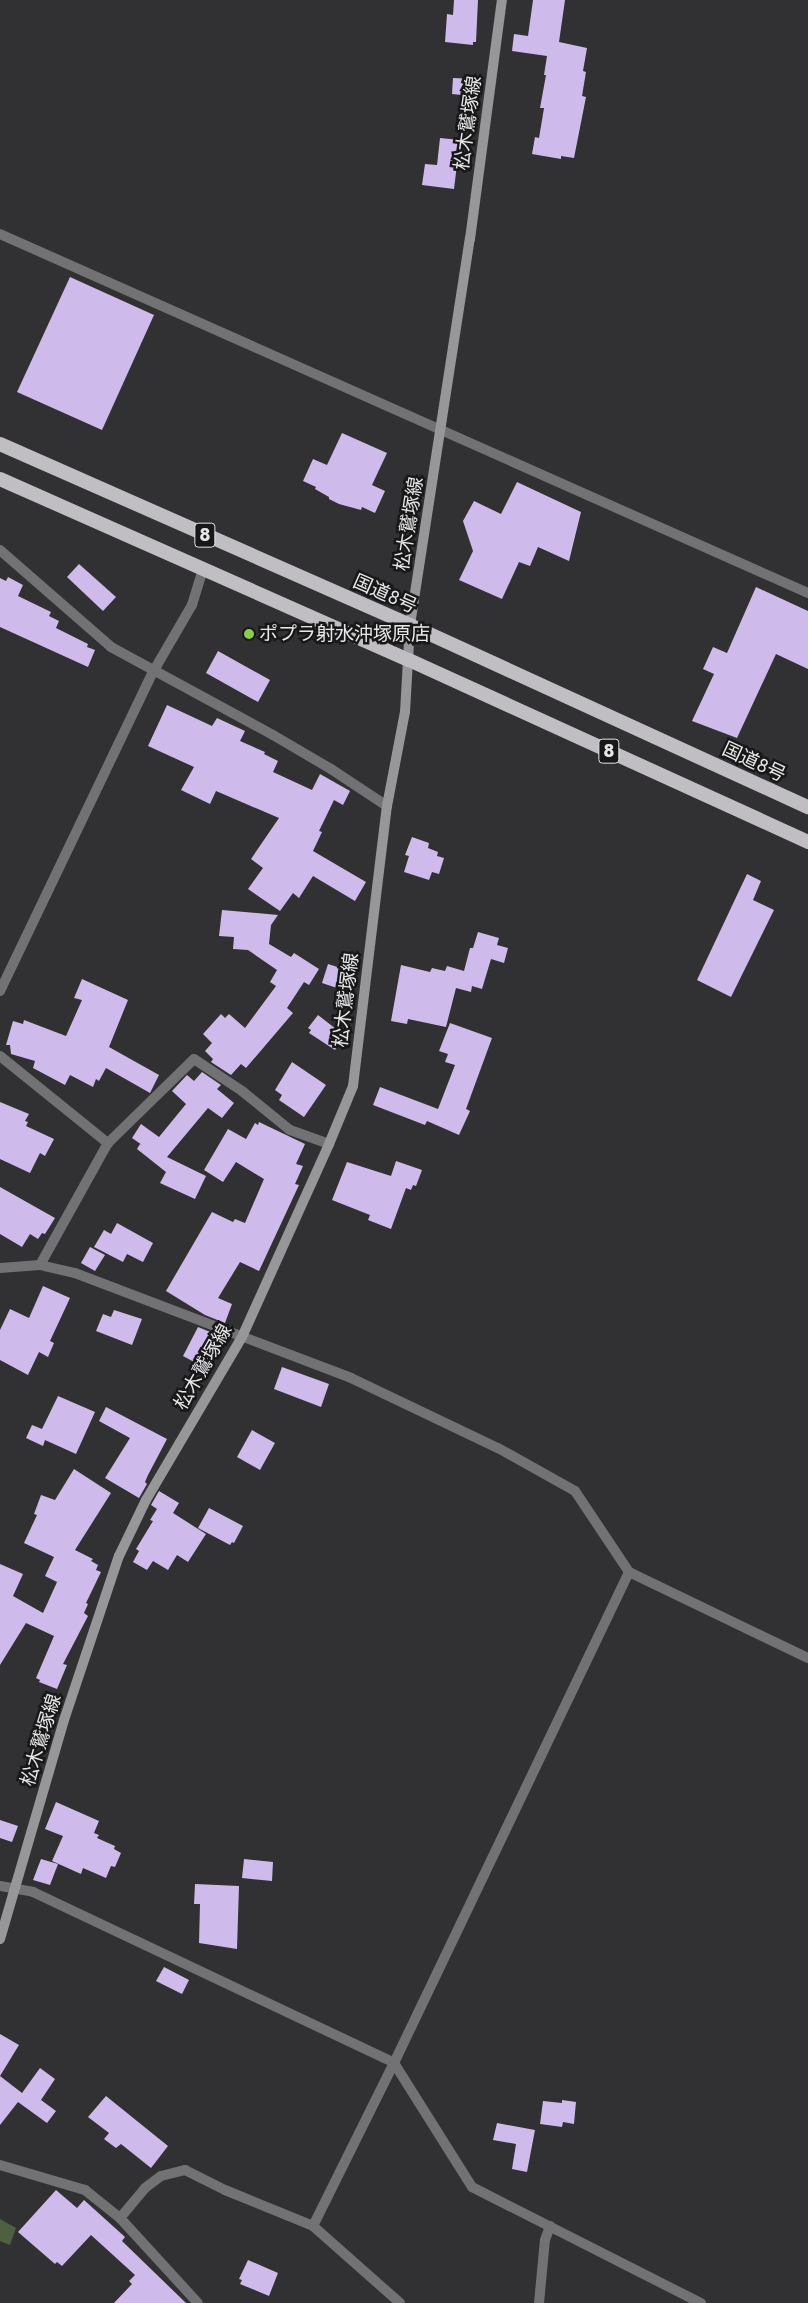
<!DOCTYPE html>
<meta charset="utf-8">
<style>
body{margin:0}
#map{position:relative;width:808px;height:2303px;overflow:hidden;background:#313033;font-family:Jost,"Noto Sans JP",sans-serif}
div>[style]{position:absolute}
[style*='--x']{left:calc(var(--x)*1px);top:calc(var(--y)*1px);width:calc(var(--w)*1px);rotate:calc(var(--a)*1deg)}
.green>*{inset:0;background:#4d603f}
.building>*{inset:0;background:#cfbbeb}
.minor>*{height:10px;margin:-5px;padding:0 5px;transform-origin:5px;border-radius:5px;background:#727173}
.secondary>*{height:10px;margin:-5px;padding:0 5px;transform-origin:5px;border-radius:5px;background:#979698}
.trunk>*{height:14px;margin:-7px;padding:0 7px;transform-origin:7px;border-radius:7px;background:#c0bec2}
.dots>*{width:14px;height:14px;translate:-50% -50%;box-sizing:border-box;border:2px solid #191819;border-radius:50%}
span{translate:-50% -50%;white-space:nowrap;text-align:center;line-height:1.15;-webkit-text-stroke:5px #191819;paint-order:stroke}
.shield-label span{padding:1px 4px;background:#191819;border:1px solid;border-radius:4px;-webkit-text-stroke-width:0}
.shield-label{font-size:18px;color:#e7e7e9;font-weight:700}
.street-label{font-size:19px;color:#e7e7e9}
.poi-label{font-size:19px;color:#e7e7e9}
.left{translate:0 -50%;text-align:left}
</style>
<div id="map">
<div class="green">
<i style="clip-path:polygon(0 2219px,16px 2228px,10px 2245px,0 2241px)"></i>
</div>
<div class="building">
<i style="clip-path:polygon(454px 0,478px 0,476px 42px,473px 42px,473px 45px,445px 42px,447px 14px,453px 15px)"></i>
<i style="clip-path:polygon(533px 0,565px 0,559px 42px,587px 48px,583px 71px,586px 72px,582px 96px,586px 97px,574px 158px,561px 156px,561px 159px,532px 154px,535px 137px,539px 138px,544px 108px,540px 108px,546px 75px,544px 75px,547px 56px,512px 51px,514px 34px,528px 36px)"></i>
<i style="clip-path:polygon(453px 78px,473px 79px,472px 96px,452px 94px)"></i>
<i style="clip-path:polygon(440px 138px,460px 140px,454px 189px,422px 185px,425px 164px,437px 165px)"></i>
<i style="clip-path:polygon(70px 277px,154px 315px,102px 430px,17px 392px)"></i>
<i style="clip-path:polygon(342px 433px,387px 453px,372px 485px,385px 491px,375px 513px,362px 507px,361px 510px,339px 504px,329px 499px,329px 497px,315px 489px,316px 487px,303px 481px,313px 459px,327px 465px)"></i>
<i style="clip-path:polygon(517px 482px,581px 512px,569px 561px,538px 547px,530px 566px,519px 562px,502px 599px,459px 580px,473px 551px,463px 521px,474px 501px,501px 514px)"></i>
<i style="clip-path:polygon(79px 564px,116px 597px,103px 611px,67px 577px)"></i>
<i style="clip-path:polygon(8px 577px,23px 585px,18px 596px,51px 612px,49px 616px,59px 621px,56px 628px,88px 644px,87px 647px,95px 650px,88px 667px,0 627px,0 578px,6px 581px)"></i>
<i style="clip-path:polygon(756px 587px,808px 611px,808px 669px,776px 654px,737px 738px,692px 721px,714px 674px,703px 669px,713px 647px,727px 653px)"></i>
<i style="clip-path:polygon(218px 651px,270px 680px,258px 702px,206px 673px)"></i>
<i style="clip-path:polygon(167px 705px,212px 726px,217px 718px,245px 731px,240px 741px,265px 752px,264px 754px,278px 761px,273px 772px,312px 790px,320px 774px,350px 791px,343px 805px,334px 800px,319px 831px,322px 832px,313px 851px,366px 882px,355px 901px,313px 876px,299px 898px,293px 893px,280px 911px,248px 889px,263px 868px,251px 859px,279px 818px,216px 791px,210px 804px,181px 790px,194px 767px,148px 746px)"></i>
<i style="clip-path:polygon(412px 837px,429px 843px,428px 848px,438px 852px,437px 856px,444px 858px,439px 874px,432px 872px,429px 880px,404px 872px,409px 856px,405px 855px)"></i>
<i style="clip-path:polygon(747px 874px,761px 881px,753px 900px,774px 910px,731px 997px,697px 980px)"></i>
<i style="clip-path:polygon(222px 910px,278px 915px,271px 925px,269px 944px,291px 957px,294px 953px,319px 969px,309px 985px,304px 982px,287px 1008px,293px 1013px,246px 1068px,241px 1064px,231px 1075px,211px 1062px,213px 1059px,205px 1051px,212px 1043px,203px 1034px,221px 1014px,225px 1018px,229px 1014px,245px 1028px,276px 986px,270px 982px,277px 970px,248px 950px,233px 949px,234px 937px,219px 936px)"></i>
<i style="clip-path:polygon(478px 932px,499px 938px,497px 945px,508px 948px,504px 963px,491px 959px,482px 989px,472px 986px,471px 992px,456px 988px,446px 1027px,408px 1019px,407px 1024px,391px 1021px,401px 965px,430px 972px,432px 968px,445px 971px,447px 966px,464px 971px,470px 948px,473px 948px)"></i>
<i style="clip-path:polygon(328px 964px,350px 971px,343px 990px,322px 983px)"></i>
<i style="clip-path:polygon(82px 979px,128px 1000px,109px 1047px,159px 1075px,150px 1093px,106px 1068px,99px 1081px,96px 1079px,93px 1087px,70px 1075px,65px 1085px,33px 1068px,35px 1061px,11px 1054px,10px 1045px,6px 1045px,13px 1021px,23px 1024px,24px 1020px,66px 1036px,82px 1000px,74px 998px)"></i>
<i style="clip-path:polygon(318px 1015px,345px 1036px,335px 1050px,309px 1033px,311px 1030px,308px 1028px)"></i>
<i style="clip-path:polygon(450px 1023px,492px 1038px,466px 1109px,470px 1111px,459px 1135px,427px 1121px,425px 1125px,373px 1105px,380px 1087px,438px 1109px,455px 1065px,445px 1062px,448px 1054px,439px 1051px)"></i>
<i style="clip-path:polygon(292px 1062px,326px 1085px,304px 1117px,279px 1100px,282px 1095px,275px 1090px)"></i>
<i style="clip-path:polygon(202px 1072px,221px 1085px,217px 1089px,234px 1103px,222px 1118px,208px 1108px,167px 1157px,206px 1176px,195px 1199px,160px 1183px,166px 1172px,137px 1149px,140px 1144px,142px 1145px,132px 1138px,141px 1124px,159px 1137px,186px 1104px,172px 1091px,187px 1075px,194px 1081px)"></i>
<i style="clip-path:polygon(0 1102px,29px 1114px,25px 1121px,28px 1122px,26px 1126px,54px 1139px,45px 1156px,40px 1153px,30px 1173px,0 1159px)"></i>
<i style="clip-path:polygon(259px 1122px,305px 1144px,296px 1164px,303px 1166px,295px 1184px,299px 1185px,259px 1271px,240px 1262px,218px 1298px,232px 1304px,225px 1323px,205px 1315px,166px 1291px,212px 1212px,233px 1222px,235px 1219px,245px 1223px,264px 1179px,236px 1162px,223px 1182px,204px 1170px,228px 1129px,246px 1139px,255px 1123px,258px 1125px)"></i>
<i style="clip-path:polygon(396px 1161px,422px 1170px,416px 1186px,413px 1185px,411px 1190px,406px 1188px,391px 1229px,368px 1220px,370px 1215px,332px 1200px,347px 1162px,391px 1176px)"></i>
<i style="clip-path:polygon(0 1187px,55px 1218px,45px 1234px,42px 1233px,38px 1239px,30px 1234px,22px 1247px,0 1234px)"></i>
<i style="clip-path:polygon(117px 1223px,153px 1243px,143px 1262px,127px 1254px,123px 1262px,94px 1247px,104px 1230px,111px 1234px)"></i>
<i style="clip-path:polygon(90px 1247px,105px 1255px,95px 1271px,81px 1263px)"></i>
<i style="clip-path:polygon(43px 1286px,70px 1298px,50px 1341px,54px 1343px,48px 1357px,39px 1352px,28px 1375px,0 1360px,0 1330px,10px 1309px,29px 1318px)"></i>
<i style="clip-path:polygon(114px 1310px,142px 1319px,132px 1345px,96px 1331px,103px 1314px,111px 1317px)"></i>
<i style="clip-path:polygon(198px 1327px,220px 1336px,217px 1346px,219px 1347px,210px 1364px,197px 1360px,196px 1363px,183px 1356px)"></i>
<i style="clip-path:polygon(282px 1367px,329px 1384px,321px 1407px,274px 1389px)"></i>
<i style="clip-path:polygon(58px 1396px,95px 1412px,76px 1454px,45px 1440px,43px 1446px,26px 1438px,32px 1425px,42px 1429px)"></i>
<i style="clip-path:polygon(106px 1407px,167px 1439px,148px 1475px,145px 1482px,147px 1484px,139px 1498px,105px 1478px,130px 1438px,99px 1421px)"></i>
<i style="clip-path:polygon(252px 1430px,275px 1443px,260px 1470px,237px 1457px)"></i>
<i style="clip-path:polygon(74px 1469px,111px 1493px,75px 1550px,93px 1559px,91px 1561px,98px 1565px,96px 1570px,101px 1572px,86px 1603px,88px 1604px,84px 1613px,88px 1616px,63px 1664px,67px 1665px,57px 1689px,39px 1682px,40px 1680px,36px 1678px,54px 1636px,26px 1623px,0 1665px,0 1564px,23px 1574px,13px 1596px,43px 1613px,57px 1582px,45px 1576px,54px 1557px,24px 1543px,37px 1515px,34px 1514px,41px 1495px,55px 1500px)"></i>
<i style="clip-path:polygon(159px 1491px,179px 1503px,173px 1513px,206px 1534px,188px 1562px,177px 1555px,168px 1570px,153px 1561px,147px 1570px,133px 1562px,139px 1551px,136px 1549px,153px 1521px,150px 1520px,157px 1509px,151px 1505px)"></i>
<i style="clip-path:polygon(209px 1508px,243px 1526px,234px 1543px,232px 1542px,230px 1545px,198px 1528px)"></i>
<i style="clip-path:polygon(56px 1802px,99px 1821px,94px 1833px,99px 1835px,97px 1838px,115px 1846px,114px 1849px,121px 1853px,115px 1867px,111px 1866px,106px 1878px,83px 1868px,81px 1874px,52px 1861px,63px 1836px,45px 1829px)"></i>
<i style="clip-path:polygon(0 1820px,18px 1826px,12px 1842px,0 1838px)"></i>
<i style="clip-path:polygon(41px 1859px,58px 1864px,50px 1885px,33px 1880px)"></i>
<i style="clip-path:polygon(244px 1859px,273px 1862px,272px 1881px,242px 1878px)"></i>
<i style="clip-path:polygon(195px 1884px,239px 1886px,237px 1949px,199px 1943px,200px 1904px,194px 1904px)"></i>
<i style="clip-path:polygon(164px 1967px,189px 1980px,182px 1994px,156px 1981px)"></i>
<i style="clip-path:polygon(0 2034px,19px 2045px,0 2076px,22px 2093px,40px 2068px,55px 2079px,41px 2100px,56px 2111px,47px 2123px,18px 2102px,0 2125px)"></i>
<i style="clip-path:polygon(106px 2096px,168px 2146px,151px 2168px,121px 2144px,116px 2148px,104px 2139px,109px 2133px,88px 2117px)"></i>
<i style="clip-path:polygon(562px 2100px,576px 2102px,574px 2124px,563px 2122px,562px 2127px,540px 2124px,543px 2101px,562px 2103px)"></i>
<i style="clip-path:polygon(497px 2123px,535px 2130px,527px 2172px,512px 2169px,516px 2144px,493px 2140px)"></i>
<i style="clip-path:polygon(56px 2190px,77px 2208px,84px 2200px,125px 2237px,122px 2241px,186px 2303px,114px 2303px,132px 2284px,129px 2281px,135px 2275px,91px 2235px,62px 2266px,57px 2262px,55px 2264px,18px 2232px)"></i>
<i style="clip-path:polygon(248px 2260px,278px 2273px,269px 2296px,240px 2284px,242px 2280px,239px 2279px)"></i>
</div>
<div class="minor">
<i style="--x:0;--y:234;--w:884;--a:23.96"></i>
<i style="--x:0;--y:550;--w:147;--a:41.1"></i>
<i style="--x:111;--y:647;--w:184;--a:28.5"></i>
<i style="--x:273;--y:735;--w:67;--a:30.4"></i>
<i style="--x:331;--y:769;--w:67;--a:33.5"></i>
<i style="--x:0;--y:991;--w:354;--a:-64.4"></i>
<i style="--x:153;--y:672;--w:78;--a:-59.8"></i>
<i style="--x:192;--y:605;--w:39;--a:-73"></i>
<i style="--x:0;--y:1056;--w:139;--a:38.9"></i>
<i style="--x:40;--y:1265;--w:140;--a:-60.9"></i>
<i style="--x:108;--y:1143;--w:120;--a:-44.3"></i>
<i style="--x:194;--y:1059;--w:58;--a:33.7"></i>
<i style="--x:242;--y:1091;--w:62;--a:39.1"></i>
<i style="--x:290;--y:1130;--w:41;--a:19.7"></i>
<i style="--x:0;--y:1268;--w:40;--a:-4.3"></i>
<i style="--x:40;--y:1265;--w:36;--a:13"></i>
<i style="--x:75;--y:1273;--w:295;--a:20.8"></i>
<i style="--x:351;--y:1378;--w:163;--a:25.5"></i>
<i style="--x:498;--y:1448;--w:88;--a:29.2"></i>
<i style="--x:575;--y:1491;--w:97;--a:56.3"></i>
<i style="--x:629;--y:1572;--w:199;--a:25.7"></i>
<i style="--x:0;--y:1886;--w:34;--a:10"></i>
<i style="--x:33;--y:1892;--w:399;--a:25.3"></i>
<i style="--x:394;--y:2063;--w:146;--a:57.8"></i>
<i style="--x:472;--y:2187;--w:257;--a:26.9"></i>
<i style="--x:0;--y:2165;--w:89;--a:16.4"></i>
<i style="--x:85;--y:2190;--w:45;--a:38.7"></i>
<i style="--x:120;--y:2218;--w:115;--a:47.5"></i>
<i style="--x:120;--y:2218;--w:39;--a:-50"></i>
<i style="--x:145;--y:2188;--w:20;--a:-37"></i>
<i style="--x:161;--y:2176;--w:25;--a:-14"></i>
<i style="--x:185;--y:2170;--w:45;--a:26.6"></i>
<i style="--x:225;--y:2190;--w:95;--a:22.2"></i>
<i style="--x:313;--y:2226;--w:116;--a:41.5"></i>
<i style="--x:313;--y:2226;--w:182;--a:-63.6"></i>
<i style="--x:394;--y:2063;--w:544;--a:-64.42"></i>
<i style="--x:539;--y:2303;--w:63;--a:-84.6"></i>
<i style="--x:545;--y:2240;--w:15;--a:-70"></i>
</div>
<div class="secondary">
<i style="--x:0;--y:1939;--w:228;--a:-73.7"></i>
<i style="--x:64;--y:1720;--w:173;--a:-71.5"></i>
<i style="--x:119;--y:1556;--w:62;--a:-64.3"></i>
<i style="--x:146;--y:1500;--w:189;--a:-59.5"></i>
<i style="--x:242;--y:1337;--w:212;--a:-65.7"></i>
<i style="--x:329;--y:1144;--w:63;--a:-67.5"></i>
<i style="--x:353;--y:1086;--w:282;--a:-83.1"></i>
<i style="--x:387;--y:806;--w:96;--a:-79.2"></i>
<i style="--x:405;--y:712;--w:87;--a:-86.7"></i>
<i style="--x:410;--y:625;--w:391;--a:-81.2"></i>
<i style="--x:470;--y:239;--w:241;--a:-82.4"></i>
</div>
<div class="trunk">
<i style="--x:0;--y:444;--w:448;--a:23.8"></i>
<i style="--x:410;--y:625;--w:438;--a:24.6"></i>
<i style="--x:0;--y:479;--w:447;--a:23.9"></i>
<i style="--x:409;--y:660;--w:439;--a:24.5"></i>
</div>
<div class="dots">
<i style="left:249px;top:634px;background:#8ace47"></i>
</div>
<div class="shield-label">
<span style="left:205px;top:535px">8</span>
<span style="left:609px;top:751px">8</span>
</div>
<div class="street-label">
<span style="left:468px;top:123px;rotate:-82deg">松木鷲塚線</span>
<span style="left:409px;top:524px;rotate:-81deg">松木鷲塚線</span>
<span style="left:385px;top:594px;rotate:24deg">国道8号</span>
<span style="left:754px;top:762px;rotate:25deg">国道8号</span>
<span style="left:346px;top:1000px;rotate:-83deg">松木鷲塚線</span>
<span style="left:203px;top:1367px;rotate:-60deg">松木鷲塚線</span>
<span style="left:41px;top:1740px;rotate:-73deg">松木鷲塚線</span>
</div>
<div class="poi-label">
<span class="left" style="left:259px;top:634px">ポプラ射水沖塚原店</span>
</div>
</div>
